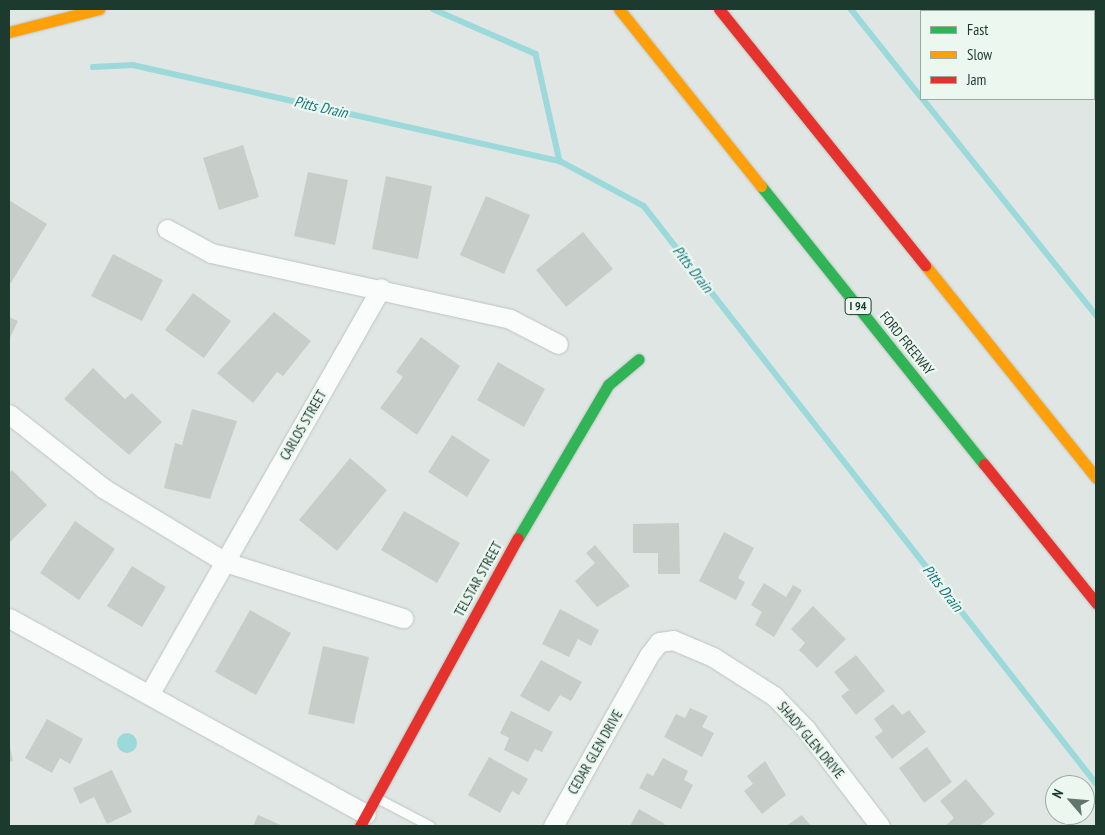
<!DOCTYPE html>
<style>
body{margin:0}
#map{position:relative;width:1105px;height:835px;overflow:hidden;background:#e0e6e3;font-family:"PT Sans Narrow",sans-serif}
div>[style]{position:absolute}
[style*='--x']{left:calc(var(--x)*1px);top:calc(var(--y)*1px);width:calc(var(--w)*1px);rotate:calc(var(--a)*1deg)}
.water>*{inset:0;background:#9bd9da}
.round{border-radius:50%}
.stream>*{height:5.5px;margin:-2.75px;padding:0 2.75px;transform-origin:2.75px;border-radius:2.75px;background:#9bd9da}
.building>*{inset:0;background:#c7ceca}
.roads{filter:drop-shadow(0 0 1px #bbc6c1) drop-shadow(0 0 1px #bbc6c1)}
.lane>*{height:9px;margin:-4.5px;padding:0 4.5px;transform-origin:4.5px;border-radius:4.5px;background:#fafbfb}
.street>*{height:19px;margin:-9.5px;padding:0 9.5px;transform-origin:9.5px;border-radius:9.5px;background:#fafbfb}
.fast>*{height:11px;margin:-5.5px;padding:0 5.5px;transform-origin:5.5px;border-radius:5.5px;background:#30b455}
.slow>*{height:11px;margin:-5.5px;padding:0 5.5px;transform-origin:5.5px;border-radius:5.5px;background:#ff9f0a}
.jam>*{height:11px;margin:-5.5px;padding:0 5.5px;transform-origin:5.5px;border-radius:5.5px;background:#e5322d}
span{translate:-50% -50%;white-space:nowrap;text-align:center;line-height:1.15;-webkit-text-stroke:4.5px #ecf7f0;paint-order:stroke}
.shield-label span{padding:1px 4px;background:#ecf7f0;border:1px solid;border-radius:4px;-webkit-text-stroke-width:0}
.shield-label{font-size:12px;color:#1d3a2f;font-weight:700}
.street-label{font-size:14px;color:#1d3a2f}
.water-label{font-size:15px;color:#13767b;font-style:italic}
.frame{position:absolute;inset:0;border:10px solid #1d3a2f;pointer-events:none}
.legend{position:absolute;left:920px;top:10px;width:175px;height:90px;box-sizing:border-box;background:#ecf7f0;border:1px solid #99aba3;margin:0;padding:6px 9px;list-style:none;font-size:15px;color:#1d3a2f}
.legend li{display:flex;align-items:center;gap:10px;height:25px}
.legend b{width:25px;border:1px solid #99aba3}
.north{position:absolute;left:1045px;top:775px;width:50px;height:50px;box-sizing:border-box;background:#ecf7f0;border:1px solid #99aba3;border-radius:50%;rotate:297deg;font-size:14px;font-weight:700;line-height:20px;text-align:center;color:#1d3a2f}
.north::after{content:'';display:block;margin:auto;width:18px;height:22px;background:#61766e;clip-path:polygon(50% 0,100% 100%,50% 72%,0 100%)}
</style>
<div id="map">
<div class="water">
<i class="round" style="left:117px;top:733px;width:20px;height:20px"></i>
</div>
<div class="stream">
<i style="--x:433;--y:9;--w:112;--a:23.6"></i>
<i style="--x:536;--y:54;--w:110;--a:77.4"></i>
<i style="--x:851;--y:9;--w:112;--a:51.5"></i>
<i style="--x:93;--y:67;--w:40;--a:-2.9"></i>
<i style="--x:133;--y:65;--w:438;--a:12.7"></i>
<i style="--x:560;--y:161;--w:95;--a:28.2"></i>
<i style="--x:644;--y:206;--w:733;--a:51.93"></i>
<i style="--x:923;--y:99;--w:277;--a:51.3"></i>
</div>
<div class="building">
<i style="clip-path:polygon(243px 145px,259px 197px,219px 210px,203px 158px)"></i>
<i style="clip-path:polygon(308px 172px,348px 180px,335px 245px,294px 236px)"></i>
<i style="clip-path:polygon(386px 176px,432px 186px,418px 259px,372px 249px)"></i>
<i style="clip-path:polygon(486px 196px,530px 215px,504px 274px,460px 255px)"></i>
<i style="clip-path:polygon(9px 200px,47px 224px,9px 286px)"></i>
<i style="clip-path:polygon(583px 232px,613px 269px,566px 307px,536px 270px)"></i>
<i style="clip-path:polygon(113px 254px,163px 280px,142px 321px,91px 296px)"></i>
<i style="clip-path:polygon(193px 293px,231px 321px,204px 358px,165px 330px)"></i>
<i style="clip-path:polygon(274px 312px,311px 341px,283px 376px,277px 372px,253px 403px,217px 373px)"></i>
<i style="clip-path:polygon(9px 317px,18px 321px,9px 340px)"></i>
<i style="clip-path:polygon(421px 337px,460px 366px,417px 435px,380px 408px,403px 377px,396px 372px)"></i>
<i style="clip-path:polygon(498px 362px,545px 389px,524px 427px,477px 400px)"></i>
<i style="clip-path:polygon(93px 368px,125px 399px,132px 393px,162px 422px,129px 455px,64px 399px)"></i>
<i style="clip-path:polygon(192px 409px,237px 421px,210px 499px,164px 488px,175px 443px,182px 445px)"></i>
<i style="clip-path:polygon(452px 435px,490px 460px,467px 497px,428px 472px)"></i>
<i style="clip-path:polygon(350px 458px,387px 490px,337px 551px,299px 520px)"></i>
<i style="clip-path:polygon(12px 470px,47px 505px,9px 543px,9px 473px)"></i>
<i style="clip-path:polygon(404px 511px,460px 543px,437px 583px,381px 550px)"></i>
<i style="clip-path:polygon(75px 521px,115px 549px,79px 600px,40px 573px)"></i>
<i style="clip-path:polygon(679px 523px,680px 574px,658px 574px,658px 553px,633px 553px,633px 524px)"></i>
<i style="clip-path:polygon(724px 532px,754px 548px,738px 578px,745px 582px,736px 600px,699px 581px)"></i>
<i style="clip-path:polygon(595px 545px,630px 586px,597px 607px,575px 581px,595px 563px,586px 553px)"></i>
<i style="clip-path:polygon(132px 566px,166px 587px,142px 627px,107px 606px)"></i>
<i style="clip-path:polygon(764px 583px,786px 597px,793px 585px,802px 590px,774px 637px,755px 625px,762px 612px,751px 605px)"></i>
<i style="clip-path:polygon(813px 606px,846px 639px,817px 668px,799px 650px,805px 643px,791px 629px)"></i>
<i style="clip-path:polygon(560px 609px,599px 630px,591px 646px,578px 639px,569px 657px,542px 644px)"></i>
<i style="clip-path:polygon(250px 610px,291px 633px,256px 695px,215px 672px)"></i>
<i style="clip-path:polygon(323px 646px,369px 657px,354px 724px,308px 714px)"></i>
<i style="clip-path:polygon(856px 655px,885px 691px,856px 715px,841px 696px,849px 690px,834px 672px)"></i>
<i style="clip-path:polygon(541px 660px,582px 682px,571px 701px,560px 695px,549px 712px,520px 696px)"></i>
<i style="clip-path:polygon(893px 704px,902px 715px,909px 710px,926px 732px,892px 759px,875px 737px,883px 731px,874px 719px)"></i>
<i style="clip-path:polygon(690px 708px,708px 716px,702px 727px,714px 733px,702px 757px,664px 737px,676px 714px,685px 718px)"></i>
<i style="clip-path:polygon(511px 711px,553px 732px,542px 752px,535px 749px,528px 762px,504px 750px,509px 738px,500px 733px)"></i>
<i style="clip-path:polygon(47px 719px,83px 739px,70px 764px,60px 758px,52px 773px,25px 758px)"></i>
<i style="clip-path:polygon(9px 743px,13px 761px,9px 762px)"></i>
<i style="clip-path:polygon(927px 747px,952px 782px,924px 803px,899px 768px)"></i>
<i style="clip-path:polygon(489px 757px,528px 779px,519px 795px,512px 791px,500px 813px,468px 795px)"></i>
<i style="clip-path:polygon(663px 758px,688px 771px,684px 780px,693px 785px,681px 809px,639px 788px,647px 773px,653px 776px)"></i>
<i style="clip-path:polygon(765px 761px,786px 795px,762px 814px,744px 791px,753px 784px,747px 776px)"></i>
<i style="clip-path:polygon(112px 770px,132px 812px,107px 824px,94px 797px,80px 804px,73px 788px)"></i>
<i style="clip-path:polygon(966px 779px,995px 814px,980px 826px,945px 826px,954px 818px,940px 801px)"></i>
<i style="clip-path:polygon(639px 809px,665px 824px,663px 826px,630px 826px)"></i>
<i style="clip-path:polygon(258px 815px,283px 826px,253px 826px)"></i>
<i style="clip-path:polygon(802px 815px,811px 826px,786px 826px)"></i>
</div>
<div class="roads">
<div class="lane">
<i style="--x:377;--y:798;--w:60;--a:27.8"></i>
</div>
<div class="street">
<i style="--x:167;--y:229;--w:50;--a:28.6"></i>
<i style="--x:211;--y:253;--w:306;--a:12.4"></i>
<i style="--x:510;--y:319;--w:54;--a:27.5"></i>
<i style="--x:9;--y:414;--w:120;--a:38.2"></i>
<i style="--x:103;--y:488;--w:143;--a:31.2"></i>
<i style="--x:225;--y:562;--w:187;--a:17.5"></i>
<i style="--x:9;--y:618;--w:407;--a:28.8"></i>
<i style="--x:150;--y:693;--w:466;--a:-60.3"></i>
<i style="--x:553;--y:826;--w:196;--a:-60.7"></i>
<i style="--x:649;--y:655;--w:16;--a:-52"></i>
<i style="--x:659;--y:642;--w:14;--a:-8"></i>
<i style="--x:673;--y:640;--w:43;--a:23"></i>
<i style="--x:713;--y:657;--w:72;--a:32.6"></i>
<i style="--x:774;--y:696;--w:45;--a:45.9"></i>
<i style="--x:805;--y:728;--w:123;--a:52.6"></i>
</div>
<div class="fast">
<i style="--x:761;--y:186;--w:356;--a:51.3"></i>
<i style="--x:518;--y:538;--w:178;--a:-59.5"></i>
<i style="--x:608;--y:385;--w:40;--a:-40"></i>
</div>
<div class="slow">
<i style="--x:619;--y:9;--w:227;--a:51.3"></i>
<i style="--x:9;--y:32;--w:93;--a:-14.3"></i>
<i style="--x:925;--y:265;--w:273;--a:51.2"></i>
</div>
<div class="jam">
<i style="--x:719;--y:9;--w:329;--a:51.2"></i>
<i style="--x:984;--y:464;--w:179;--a:51.1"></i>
<i style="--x:360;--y:826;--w:328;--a:-61.3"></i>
</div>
</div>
<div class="shield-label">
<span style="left:858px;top:306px">I 94</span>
</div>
<div class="street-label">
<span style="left:907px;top:343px;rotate:51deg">FORD FREEWAY</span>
<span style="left:303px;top:425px;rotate:-60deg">CARLOS STREET</span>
<span style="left:478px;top:579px;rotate:-61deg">TELSTAR STREET</span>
<span style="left:811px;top:740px;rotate:50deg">SHADY GLEN DRIVE</span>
<span style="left:595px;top:752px;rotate:-60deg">CEDAR GLEN DRIVE</span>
</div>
<div class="water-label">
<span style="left:321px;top:107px;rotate:13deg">Pitts Drain</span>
<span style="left:693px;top:269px;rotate:52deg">Pitts Drain</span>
<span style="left:943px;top:588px;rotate:52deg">Pitts Drain</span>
</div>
<div class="frame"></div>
<ul class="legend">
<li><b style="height:6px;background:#30b455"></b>Fast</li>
<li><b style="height:6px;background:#ff9f0a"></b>Slow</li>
<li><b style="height:6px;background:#e5322d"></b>Jam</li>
</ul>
<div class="north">N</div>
</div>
